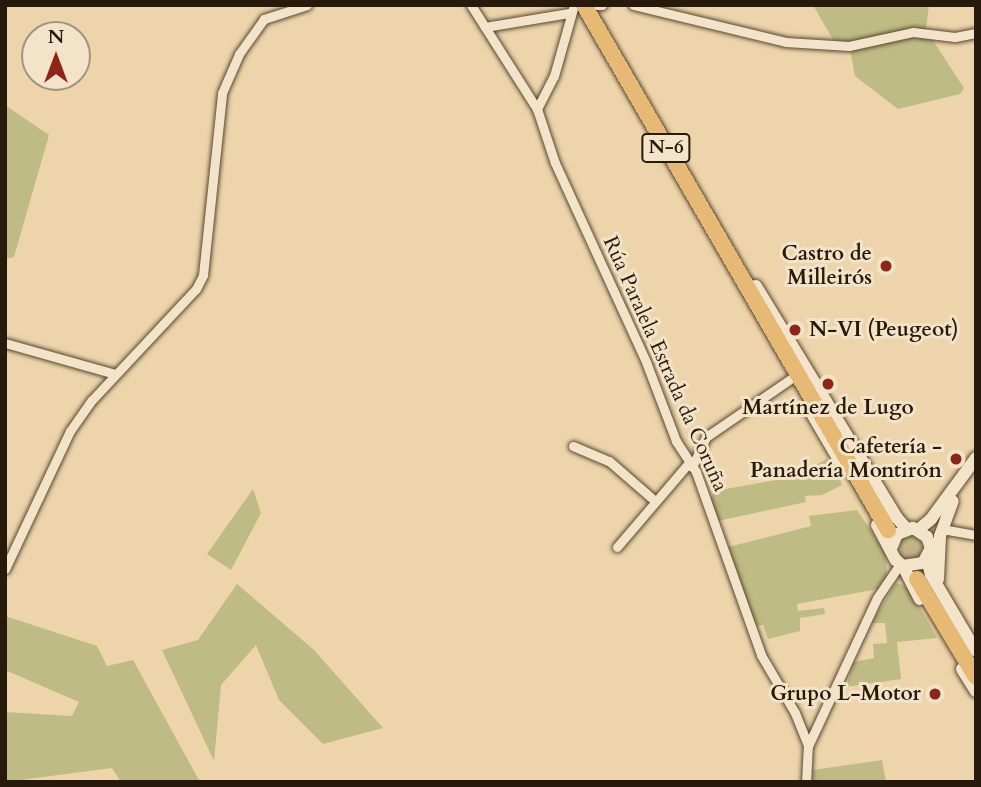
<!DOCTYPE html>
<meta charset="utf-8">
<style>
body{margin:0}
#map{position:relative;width:981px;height:787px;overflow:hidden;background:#edd4aa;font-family:Cardo,serif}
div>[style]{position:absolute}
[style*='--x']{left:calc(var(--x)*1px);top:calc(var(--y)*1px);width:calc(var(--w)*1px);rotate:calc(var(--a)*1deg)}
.green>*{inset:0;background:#bfbb84}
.round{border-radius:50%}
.highway-tunnel>*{height:16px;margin-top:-8px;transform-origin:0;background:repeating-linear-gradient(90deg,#c6af8a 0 16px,transparent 0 24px)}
.roads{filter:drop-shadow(0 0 2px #594833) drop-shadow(0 0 2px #594833)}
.street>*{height:9px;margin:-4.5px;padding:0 4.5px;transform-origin:4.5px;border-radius:4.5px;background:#f3e3c8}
.secondary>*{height:12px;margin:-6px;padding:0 6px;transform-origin:6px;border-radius:6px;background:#f3e3c8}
.highway>*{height:16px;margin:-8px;padding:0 8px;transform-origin:8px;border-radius:8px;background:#e6ba75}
.dots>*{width:19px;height:19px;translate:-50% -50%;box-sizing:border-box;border:4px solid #f3e3c8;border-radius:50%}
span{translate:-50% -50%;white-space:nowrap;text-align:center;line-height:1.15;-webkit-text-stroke:6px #f3e3c8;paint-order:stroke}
.shield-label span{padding:2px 5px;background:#f3e3c8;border:2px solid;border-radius:5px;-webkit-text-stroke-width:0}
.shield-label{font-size:19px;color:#281a0b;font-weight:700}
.poi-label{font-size:21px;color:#281a0b;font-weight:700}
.right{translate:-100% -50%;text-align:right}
.left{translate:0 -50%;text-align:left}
.street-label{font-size:21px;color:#281a0b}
.frame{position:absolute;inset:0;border:7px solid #281a0b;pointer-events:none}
.north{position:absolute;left:21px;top:21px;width:70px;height:70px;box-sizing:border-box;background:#f3e3c8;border:2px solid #a2937c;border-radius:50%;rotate:0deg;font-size:19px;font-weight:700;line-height:28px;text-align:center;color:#281a0b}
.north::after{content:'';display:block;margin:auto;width:24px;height:32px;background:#8f2418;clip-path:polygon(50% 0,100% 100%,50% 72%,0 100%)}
</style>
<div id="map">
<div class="green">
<i style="clip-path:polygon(813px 5px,929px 5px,926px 30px,964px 88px,960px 94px,898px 109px,855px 76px,849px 43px,835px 43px)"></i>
<i style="clip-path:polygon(5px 105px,49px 135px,14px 257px,5px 259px)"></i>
<i style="clip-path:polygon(827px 459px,835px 464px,842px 485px,822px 495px,805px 496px,806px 502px,718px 521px,710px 501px,714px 491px,793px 477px)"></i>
<i style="clip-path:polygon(253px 489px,261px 513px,231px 570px,207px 554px)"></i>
<i style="clip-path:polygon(857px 510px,886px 553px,887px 576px,878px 589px,797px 604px,798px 611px,824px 608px,825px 614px,800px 618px,800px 631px,768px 639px,763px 625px,755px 626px,728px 547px,811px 526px,809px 516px)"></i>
<i class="round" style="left:900px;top:536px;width:22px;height:22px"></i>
<i style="clip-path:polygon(896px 583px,908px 587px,937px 638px,897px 642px,901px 679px,846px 687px,854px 662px,874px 658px,873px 644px,887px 643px,885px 623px,871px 623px)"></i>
<i style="clip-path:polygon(237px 584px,314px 650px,383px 728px,323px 744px,279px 700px,256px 645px,221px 685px,214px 761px,162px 650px,198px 640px)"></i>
<i style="clip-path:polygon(5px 616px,97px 646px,107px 666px,133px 660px,200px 782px,121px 782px,112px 768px,5px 782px,5px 712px,72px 716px,79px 702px,5px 670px)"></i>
<i style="clip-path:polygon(882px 760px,886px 782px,813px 782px,813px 770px)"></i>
</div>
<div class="highway-tunnel">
<i style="--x:894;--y:527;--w:57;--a:59.4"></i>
</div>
<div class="roads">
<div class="street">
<i style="--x:471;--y:5;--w:123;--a:57.6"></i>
<i style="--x:537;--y:109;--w:57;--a:71.6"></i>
<i style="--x:555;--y:163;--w:219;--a:65.4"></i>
<i style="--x:646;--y:362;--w:85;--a:69.2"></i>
<i style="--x:676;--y:441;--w:37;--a:57"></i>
<i style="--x:696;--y:472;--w:194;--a:70.4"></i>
<i style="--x:761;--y:655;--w:67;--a:59.6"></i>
<i style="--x:795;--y:713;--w:35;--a:68"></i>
<i style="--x:597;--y:5;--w:5;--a:0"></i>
<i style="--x:633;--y:5;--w:157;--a:13.6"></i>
<i style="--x:786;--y:42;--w:63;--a:3.6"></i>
<i style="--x:849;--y:46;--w:66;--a:-12.3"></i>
<i style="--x:913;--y:32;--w:42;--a:6.8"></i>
<i style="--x:955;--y:37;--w:21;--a:-11"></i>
<i style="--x:485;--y:27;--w:85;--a:-9.5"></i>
<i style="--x:537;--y:109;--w:37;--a:-63"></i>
<i style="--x:554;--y:76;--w:74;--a:-74.3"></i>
<i style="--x:5;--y:343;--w:114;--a:15.7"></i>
<i style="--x:573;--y:446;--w:39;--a:23"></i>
<i style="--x:609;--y:461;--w:60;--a:40.9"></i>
<i style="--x:692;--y:467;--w:33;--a:-65"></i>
<i style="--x:706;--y:437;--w:104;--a:-34.5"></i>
<i style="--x:942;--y:529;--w:35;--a:10"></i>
<i style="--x:617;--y:547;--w:109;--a:-49.5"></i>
<i style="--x:5;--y:569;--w:153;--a:-64.8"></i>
<i style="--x:70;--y:431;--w:38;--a:-55"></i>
<i style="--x:92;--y:400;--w:152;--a:-46.9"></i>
<i style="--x:196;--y:289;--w:16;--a:-63"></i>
<i style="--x:203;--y:275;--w:183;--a:-84"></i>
<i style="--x:222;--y:93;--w:43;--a:-66.4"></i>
<i style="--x:239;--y:54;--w:43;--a:-54.5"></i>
<i style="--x:264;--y:19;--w:45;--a:-18"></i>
<i style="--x:806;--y:782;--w:36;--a:-87"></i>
<i style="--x:808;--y:746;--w:163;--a:-65"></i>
<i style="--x:877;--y:598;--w:41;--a:-55.9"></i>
</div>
<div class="secondary">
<i style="--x:756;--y:286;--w:271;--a:58.7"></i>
<i style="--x:897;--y:518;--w:15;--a:48"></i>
<i style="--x:808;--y:407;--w:69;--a:59.7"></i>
<i style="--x:877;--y:525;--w:40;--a:62"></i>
<i style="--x:896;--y:560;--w:9;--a:41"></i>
<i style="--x:903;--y:566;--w:20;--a:-9"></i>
<i style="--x:923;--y:563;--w:17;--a:-62"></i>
<i style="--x:931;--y:548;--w:12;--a:-110"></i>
<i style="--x:927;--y:537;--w:17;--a:-147"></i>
<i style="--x:913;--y:528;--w:17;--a:159"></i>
<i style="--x:897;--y:534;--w:16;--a:112"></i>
<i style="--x:918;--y:530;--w:17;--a:-40"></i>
<i style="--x:931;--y:519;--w:76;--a:-53.6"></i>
<i style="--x:927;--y:558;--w:17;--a:77"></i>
<i style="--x:931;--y:575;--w:88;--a:59.4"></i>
<i style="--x:903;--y:566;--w:37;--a:63"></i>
<i style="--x:938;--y:579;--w:43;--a:-87.3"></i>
<i style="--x:940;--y:536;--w:37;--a:-70"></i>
<i style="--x:962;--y:669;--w:26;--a:58"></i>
</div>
<div class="highway">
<i style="--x:584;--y:5;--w:607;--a:59.93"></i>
<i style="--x:917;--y:579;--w:114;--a:59"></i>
</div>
</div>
<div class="dots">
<i style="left:886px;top:266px;background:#8f2418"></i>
<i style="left:795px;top:330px;background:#8f2418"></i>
<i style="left:828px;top:384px;background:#8f2418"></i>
<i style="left:956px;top:459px;background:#8f2418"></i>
<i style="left:935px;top:694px;background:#8f2418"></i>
</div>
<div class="shield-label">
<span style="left:666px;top:148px">N-6</span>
</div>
<div class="poi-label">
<span class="right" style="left:872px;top:266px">Castro de<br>Milleirós</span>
<span class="left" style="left:809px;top:330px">N-VI (Peugeot)</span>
<span style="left:828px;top:408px">Martínez de Lugo</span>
<span class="right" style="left:942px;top:459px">Cafetería -<br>Panadería Montirón</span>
<span class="right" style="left:921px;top:694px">Grupo L-Motor</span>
</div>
<div class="street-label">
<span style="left:665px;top:364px;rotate:66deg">Rúa Paralela Estrada da Coruña</span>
</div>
<div class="frame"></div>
<div class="north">N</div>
</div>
